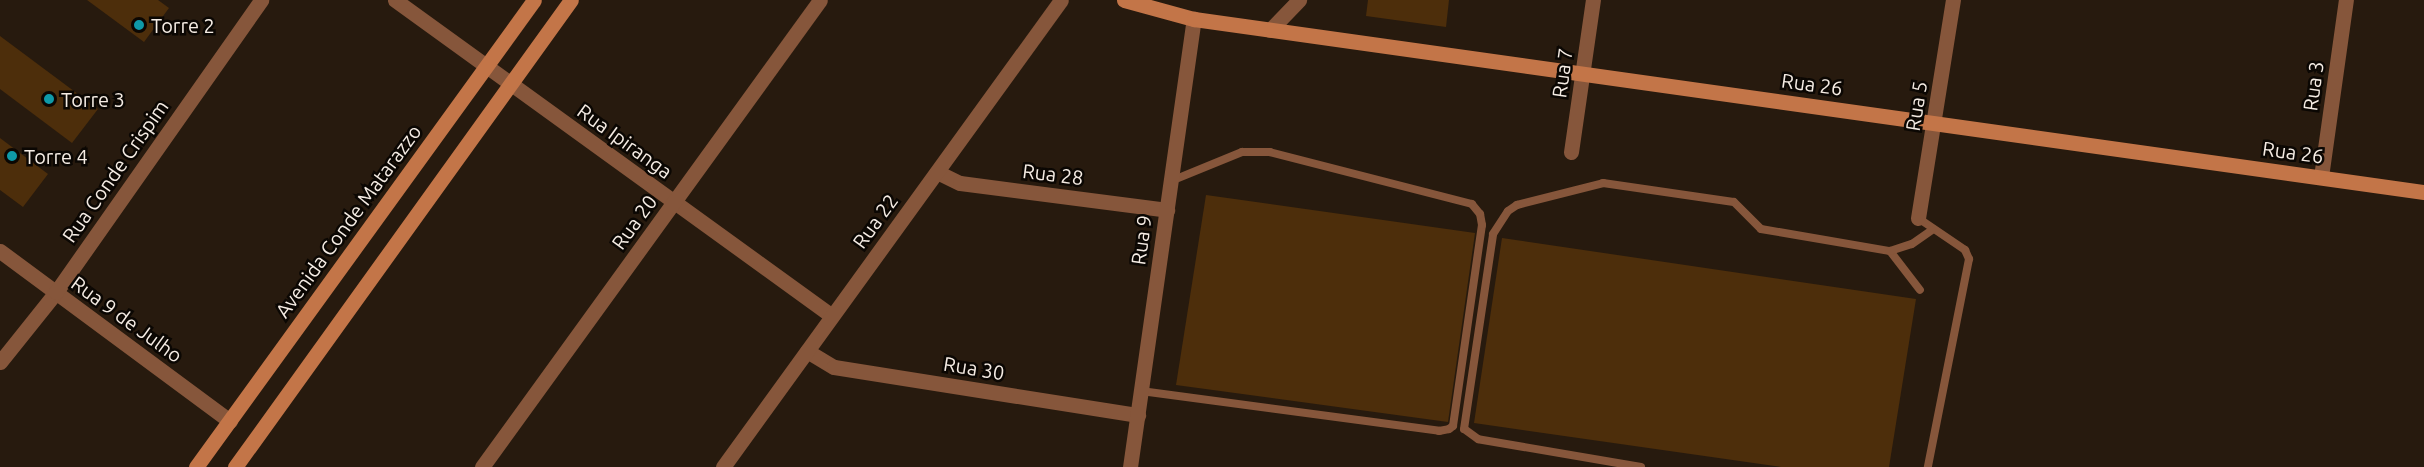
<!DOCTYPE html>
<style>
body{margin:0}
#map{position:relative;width:2424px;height:467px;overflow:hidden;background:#271a0e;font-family:Ubuntu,sans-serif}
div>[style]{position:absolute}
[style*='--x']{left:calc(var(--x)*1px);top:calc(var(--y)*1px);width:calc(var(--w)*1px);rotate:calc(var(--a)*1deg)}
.building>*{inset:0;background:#4d2e0b}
.lane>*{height:8px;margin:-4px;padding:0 4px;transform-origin:4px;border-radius:4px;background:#86563b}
.street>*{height:15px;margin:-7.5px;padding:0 7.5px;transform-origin:7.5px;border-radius:7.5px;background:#86563b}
.secondary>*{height:15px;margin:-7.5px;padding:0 7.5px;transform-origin:7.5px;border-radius:7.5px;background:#c37548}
.dots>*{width:16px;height:16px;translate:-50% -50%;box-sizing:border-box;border:3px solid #0b0703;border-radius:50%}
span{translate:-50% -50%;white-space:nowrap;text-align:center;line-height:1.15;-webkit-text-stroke:5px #0b0703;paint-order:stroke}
.poi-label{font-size:20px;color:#f5ece4}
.left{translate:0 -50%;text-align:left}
.street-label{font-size:20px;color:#f5ece4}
</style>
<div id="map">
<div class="building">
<i style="clip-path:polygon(87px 0,158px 0,169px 8px,144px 42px)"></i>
<i style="clip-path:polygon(1368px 0,1449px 0,1446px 27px,1366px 16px)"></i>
<i style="clip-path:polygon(0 36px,98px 109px,72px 143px,0 89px)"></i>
<i style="clip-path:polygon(0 138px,48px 174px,23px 207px,0 190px)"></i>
<i style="clip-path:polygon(1206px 195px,1475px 233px,1448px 422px,1176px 385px)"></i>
<i style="clip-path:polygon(1502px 238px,1916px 299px,1889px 467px,1781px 467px,1474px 423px)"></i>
</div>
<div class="lane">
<i style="--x:1918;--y:218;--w:57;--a:34.2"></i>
<i style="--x:1965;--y:250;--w:10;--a:66"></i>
<i style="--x:1969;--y:259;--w:212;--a:101.2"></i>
<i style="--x:1890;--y:251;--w:49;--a:52.4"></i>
<i style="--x:1141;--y:391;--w:301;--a:7.6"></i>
<i style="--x:1439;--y:431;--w:10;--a:-11"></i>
<i style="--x:1449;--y:429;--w:5;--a:-37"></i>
<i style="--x:1453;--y:426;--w:203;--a:-81.8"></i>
<i style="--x:1482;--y:225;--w:11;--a:-100"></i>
<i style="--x:1480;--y:214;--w:13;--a:-129"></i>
<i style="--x:1472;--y:204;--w:209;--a:-165.6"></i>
<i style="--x:1270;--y:152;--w:28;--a:180"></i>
<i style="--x:1242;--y:152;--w:77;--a:157.8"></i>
<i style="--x:1641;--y:467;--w:165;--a:-170.3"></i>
<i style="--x:1478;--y:439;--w:17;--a:-144"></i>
<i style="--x:1464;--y:429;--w:197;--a:-81.5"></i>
<i style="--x:1493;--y:234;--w:27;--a:-57"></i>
<i style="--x:1508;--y:211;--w:11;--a:-34"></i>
<i style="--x:1517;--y:205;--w:89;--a:-14.3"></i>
<i style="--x:1603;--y:183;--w:132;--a:8.3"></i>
<i style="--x:1734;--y:202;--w:38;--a:45"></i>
<i style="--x:1761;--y:229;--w:131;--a:9.7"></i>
<i style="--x:1890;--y:251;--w:23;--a:-18"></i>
<i style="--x:1912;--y:244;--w:24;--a:-35"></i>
</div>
<div class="street">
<i style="--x:395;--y:0;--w:539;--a:35.87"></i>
<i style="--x:1270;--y:30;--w:42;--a:-46"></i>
<i style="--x:1571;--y:152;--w:154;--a:-81.8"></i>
<i style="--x:937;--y:172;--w:25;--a:26"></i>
<i style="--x:960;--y:183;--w:209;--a:7.4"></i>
<i style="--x:2321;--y:177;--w:179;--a:-82"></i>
<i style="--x:1918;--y:218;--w:221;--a:-80.9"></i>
<i style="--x:0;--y:251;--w:286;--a:36.5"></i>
<i style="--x:807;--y:351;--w:31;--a:31"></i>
<i style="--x:834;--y:367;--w:308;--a:9"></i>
<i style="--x:0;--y:362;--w:90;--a:-51.3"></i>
<i style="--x:56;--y:292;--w:357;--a:-54.9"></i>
<i style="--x:482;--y:467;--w:576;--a:-54.1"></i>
<i style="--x:723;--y:467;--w:576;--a:-54.1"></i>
<i style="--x:1130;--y:467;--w:453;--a:-81.9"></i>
</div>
<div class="secondary">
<i style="--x:1124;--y:0;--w:73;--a:15.2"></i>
<i style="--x:1194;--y:19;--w:1242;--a:8.01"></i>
<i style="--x:196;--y:467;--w:576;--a:-54.1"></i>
<i style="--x:235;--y:467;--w:575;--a:-54.27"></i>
</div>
<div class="dots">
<i style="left:139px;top:25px;background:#0f9aa8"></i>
<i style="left:49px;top:99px;background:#0f9aa8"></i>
<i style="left:12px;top:156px;background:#0f9aa8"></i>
</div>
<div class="poi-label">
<span class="left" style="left:151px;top:25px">Torre 2</span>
<span class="left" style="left:61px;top:99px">Torre 3</span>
<span class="left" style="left:24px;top:156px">Torre 4</span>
</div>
<div class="street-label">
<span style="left:1562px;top:73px;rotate:-82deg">Rua 7</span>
<span style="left:1812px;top:84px;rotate:8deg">Rua 26</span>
<span style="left:2313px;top:86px;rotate:-82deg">Rua 3</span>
<span style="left:1916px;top:106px;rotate:-81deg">Rua 5</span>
<span style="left:625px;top:141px;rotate:36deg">Rua Ipiranga</span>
<span style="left:2293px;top:152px;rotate:8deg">Rua 26</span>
<span style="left:115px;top:171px;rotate:-55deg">Rua Conde Crispim</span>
<span style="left:1053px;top:174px;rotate:7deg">Rua 28</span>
<span style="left:348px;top:221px;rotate:-54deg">Avenida Conde Matarazzo</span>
<span style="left:875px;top:221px;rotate:-54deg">Rua 22</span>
<span style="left:634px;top:222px;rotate:-54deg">Rua 20</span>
<span style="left:1141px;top:240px;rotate:-82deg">Rua 9</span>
<span style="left:127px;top:319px;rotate:36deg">Rua 9 de Julho</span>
<span style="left:974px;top:368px;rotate:9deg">Rua 30</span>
</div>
</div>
